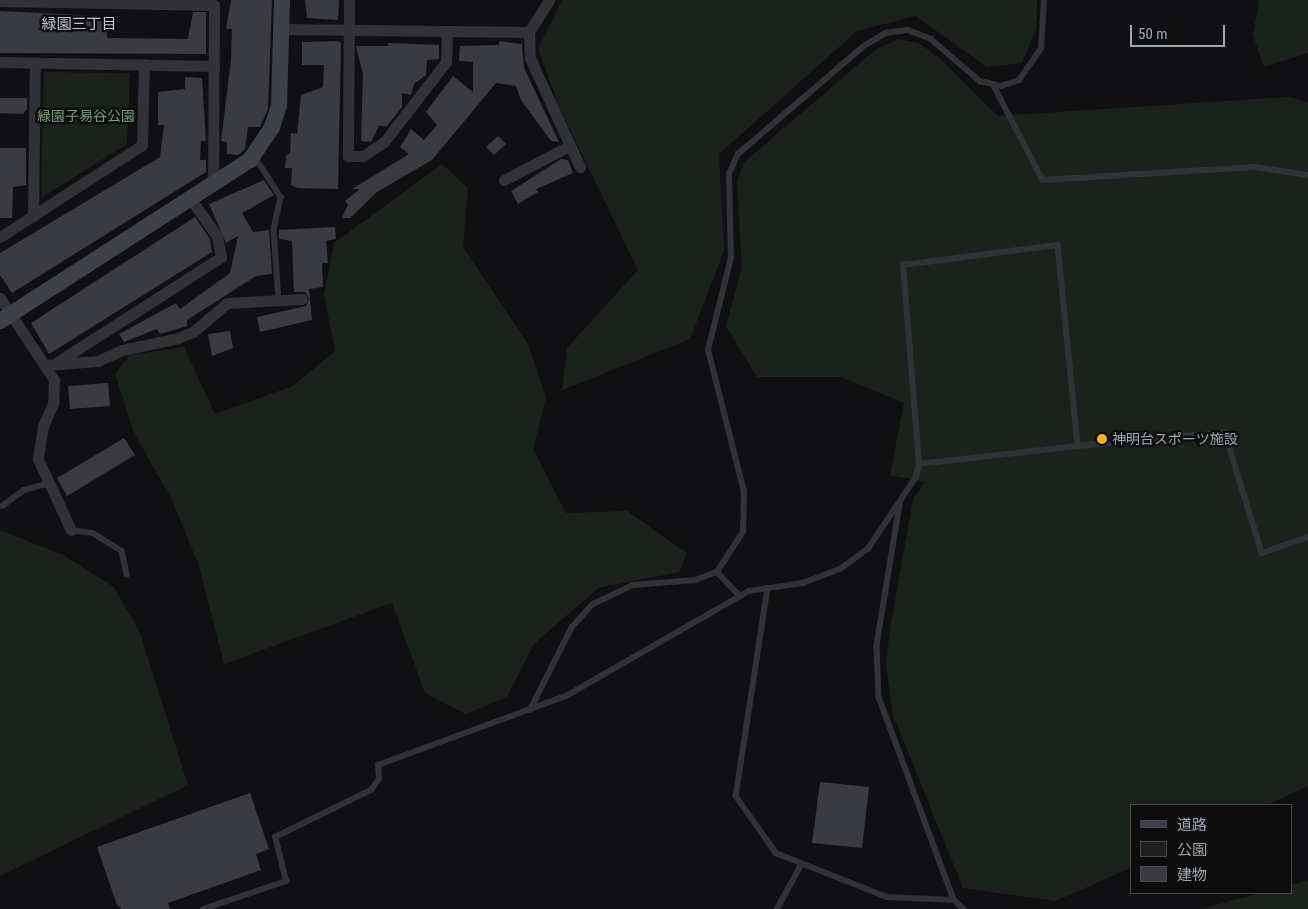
<!DOCTYPE html>
<meta charset="utf-8">
<style>
body{margin:0}
#map{position:relative;width:1308px;height:909px;overflow:hidden;background:#101012;font-family:"Roboto Condensed","Noto Sans JP",sans-serif}
div>[style]{position:absolute}
[style*='--x']{left:calc(var(--x)*1px);top:calc(var(--y)*1px);width:calc(var(--w)*1px);rotate:calc(var(--a)*1deg)}
.green>*{inset:0;background:#1b221b}
.building>*{inset:0;background:#3a3b40}
.lane>*{height:5.5px;margin:-2.75px;padding:0 2.75px;transform-origin:2.75px;border-radius:2.75px;background:#313237}
.street>*{height:11px;margin:-5.5px;padding:0 5.5px;transform-origin:5.5px;border-radius:5.5px;background:#313237}
.secondary>*{height:16px;margin:-8px;padding:0 8px;transform-origin:8px;border-radius:8px;background:#3f4148}
.dots>*{width:14px;height:14px;translate:-50% -50%;box-sizing:border-box;border:2px solid #0c0c0d;border-radius:50%}
span{translate:-50% -50%;white-space:nowrap;text-align:center;line-height:1.15;-webkit-text-stroke:4.5px #0c0c0d;paint-order:stroke}
.park-label{font-size:14px;color:#75a178}
.poi-label{font-size:14px;color:#a0a7b4}
.left{translate:0 -50%;text-align:left}
.neighbourhood-label{font-size:15px;color:#c2c6d0}
.legend{position:absolute;left:1130px;top:804px;width:162px;height:90px;box-sizing:border-box;background:#0c0c0d;border:1px solid #474a50;margin:0;padding:6px 9px;list-style:none;font-size:15px;color:#a0a7b4}
.legend li{display:flex;align-items:center;gap:10px;height:25px}
.legend b{width:25px;border:1px solid #474a50}
.scale{position:absolute;left:1130px;top:25px;width:95px;height:22px;box-sizing:border-box;border:2px solid #a0a7b4;border-top:0;padding-left:6px;font-size:15px;line-height:18px;white-space:nowrap;color:#a0a7b4;-webkit-text-stroke:4px #0c0c0d;paint-order:stroke}
</style>
<div id="map">
<div class="green">
<i style="clip-path:polygon(562px 0,1037px 0,1036px 30px,1022px 63px,987px 67px,916px 16px,857px 31px,719px 154px,724px 251px,690px 339px,562px 390px,567px 348px,638px 270px,560px 109px,538px 48px)"></i>
<i style="clip-path:polygon(1259px 0,1308px 0,1308px 53px,1264px 67px,1253px 35px)"></i>
<i style="clip-path:polygon(898px 39px,919px 43px,939px 58px,998px 116px,1289px 97px,1308px 102px,1308px 786px,1267px 805px,1132px 805px,1132px 867px,1056px 901px,963px 888px,893px 715px,886px 665px,890px 629px,913px 499px,925px 482px,890px 475px,904px 403px,841px 377px,757px 377px,726px 326px,742px 267px,737px 183px,743px 163px,875px 50px)"></i>
<i style="clip-path:polygon(44px 72px,130px 73px,127px 144px,41px 198px)"></i>
<i style="clip-path:polygon(442px 164px,468px 188px,463px 247px,528px 344px,546px 397px,533px 449px,566px 513px,627px 511px,687px 553px,679px 572px,598px 588px,534px 644px,507px 697px,466px 714px,425px 693px,392px 603px,224px 664px,199px 566px,172px 500px,134px 433px,115px 374px,130px 355px,184px 347px,215px 414px,293px 386px,335px 351px,324px 295px,334px 243px)"></i>
<i style="clip-path:polygon(0 530px,63px 555px,114px 587px,140px 633px,188px 785px,0 876px)"></i>
<i style="clip-path:polygon(1308px 880px,1308px 909px,1200px 909px,1261px 893px,1292px 893px,1292px 885px)"></i>
</div>
<div class="building">
<i style="clip-path:polygon(231px 0,272px 0,268px 109px,260px 127px,248px 127px,245px 149px,238px 155px,227px 154px,227px 142px,221px 141px,231px 60px,232px 29px,226px 29px)"></i>
<i style="clip-path:polygon(305px 0,339px 0,338px 20px,307px 18px)"></i>
<i style="clip-path:polygon(0 11px,102px 16px,102px 22px,107px 22px,107px 38px,188px 39px,193px 12px,206px 12px,206px 54px,0 53px)"></i>
<i style="clip-path:polygon(337px 41px,341px 43px,338px 189px,298px 188px,291px 185px,292px 168px,285px 168px,286px 156px,290px 153px,291px 133px,297px 134px,301px 95px,323px 87px,324px 65px,302px 65px,302px 42px)"></i>
<i style="clip-path:polygon(499px 41px,522px 44px,524px 68px,559px 142px,551px 141px,521px 100px,516px 86px,496px 83px,432px 160px,377px 192px,350px 218px,342px 218px,348px 205px,345px 201px,360px 189px,352px 189px,409px 154px,400px 147px,411px 129px,424px 140px,437px 125px,426px 112px,453px 76px,473px 92px,473px 62px,459px 61px,460px 46px,499px 45px)"></i>
<i style="clip-path:polygon(388px 43px,439px 45px,439px 59px,427px 60px,426px 75px,414px 84px,411px 95px,402px 93px,402px 107px,387px 126px,379px 126px,371px 142px,361px 141px,363px 75px,356px 46px,388px 46px)"></i>
<i style="clip-path:polygon(185px 77px,202px 78px,206px 141px,201px 141px,200px 160px,206px 160px,206px 172px,12px 293px,0 275px,0 253px,160px 157px,164px 125px,158px 125px,158px 92px,185px 89px)"></i>
<i style="clip-path:polygon(0 98px,27px 98px,27px 109px,23px 114px,0 113px)"></i>
<i style="clip-path:polygon(498px 136px,506px 144px,494px 155px,486px 147px)"></i>
<i style="clip-path:polygon(0 148px,26px 148px,26px 185px,13px 187px,12px 218px,0 218px)"></i>
<i style="clip-path:polygon(561px 159px,568px 160px,573px 173px,536px 189px,538px 192px,518px 204px,511px 191px)"></i>
<i style="clip-path:polygon(264px 180px,274px 195px,242px 213px,253px 232px,269px 230px,272px 274px,256px 276px,187px 320px,187px 326px,160px 334px,157px 329px,124px 342px,119px 334px,176px 303px,180px 309px,230px 273px,238px 236px,226px 243px,209px 204px)"></i>
<i style="clip-path:polygon(195px 217px,210px 239px,212px 252px,49px 354px,31px 323px)"></i>
<i style="clip-path:polygon(335px 227px,336px 239px,326px 241px,328px 263px,322px 263px,323px 287px,309px 289px,312px 320px,260px 332px,257px 317px,306px 306px,309px 299px,305px 292px,294px 292px,292px 241px,279px 239px,279px 230px)"></i>
<i style="clip-path:polygon(230px 331px,233px 348px,212px 356px,208px 334px)"></i>
<i style="clip-path:polygon(108px 383px,110px 406px,70px 409px,68px 386px)"></i>
<i style="clip-path:polygon(124px 438px,135px 455px,67px 496px,57px 478px)"></i>
<i style="clip-path:polygon(820px 782px,869px 787px,862px 848px,812px 843px)"></i>
<i style="clip-path:polygon(250px 793px,269px 849px,256px 854px,261px 870px,168px 903px,170px 909px,122px 909px,117px 905px,97px 847px)"></i>
</div>
<div class="lane">
<i style="--x:993;--y:84;--w:108;--a:62.5"></i>
<i style="--x:1043;--y:180;--w:212;--a:-3.5"></i>
<i style="--x:1255;--y:167;--w:54;--a:8.6"></i>
<i style="--x:255;--y:157;--w:48;--a:57"></i>
<i style="--x:281;--y:197;--w:33;--a:102"></i>
<i style="--x:274;--y:229;--w:71;--a:86"></i>
<i style="--x:919;--y:464;--w:200;--a:-94.6"></i>
<i style="--x:903;--y:265;--w:156;--a:-7.4"></i>
<i style="--x:1058;--y:245;--w:202;--a:84.3"></i>
<i style="--x:1078;--y:446;--w:148;--a:-5.4"></i>
<i style="--x:1225;--y:432;--w:127;--a:73"></i>
<i style="--x:1262;--y:553;--w:49;--a:-19.2"></i>
<i style="--x:900;--y:505;--w:143;--a:99.3"></i>
<i style="--x:877;--y:646;--w:51;--a:87.8"></i>
<i style="--x:879;--y:697;--w:216;--a:69.7"></i>
<i style="--x:2;--y:506;--w:27;--a:-36"></i>
<i style="--x:24;--y:490;--w:23;--a:-15"></i>
<i style="--x:71;--y:530;--w:22;--a:8"></i>
<i style="--x:93;--y:533;--w:34;--a:32"></i>
<i style="--x:122;--y:551;--w:24;--a:78"></i>
<i style="--x:717;--y:572;--w:32;--a:46"></i>
<i style="--x:768;--y:588;--w:210;--a:98.7"></i>
<i style="--x:736;--y:796;--w:70;--a:54.9"></i>
<i style="--x:776;--y:853;--w:119;--a:21.6"></i>
<i style="--x:887;--y:897;--w:67;--a:2.6"></i>
<i style="--x:954;--y:900;--w:13;--a:42"></i>
<i style="--x:530;--y:710;--w:93;--a:-63.2"></i>
<i style="--x:572;--y:627;--w:31;--a:-48"></i>
<i style="--x:593;--y:604;--w:44;--a:-25.4"></i>
<i style="--x:633;--y:585;--w:62;--a:-4.6"></i>
<i style="--x:695;--y:580;--w:23;--a:-20"></i>
<i style="--x:717;--y:572;--w:48;--a:-57"></i>
<i style="--x:743;--y:532;--w:40;--a:-88.6"></i>
<i style="--x:744;--y:492;--w:146;--a:-104.2"></i>
<i style="--x:708;--y:350;--w:95;--a:-76"></i>
<i style="--x:731;--y:258;--w:84;--a:-91.4"></i>
<i style="--x:729;--y:174;--w:22;--a:-66"></i>
<i style="--x:738;--y:154;--w:166;--a:-40.6"></i>
<i style="--x:864;--y:46;--w:26;--a:-31"></i>
<i style="--x:886;--y:33;--w:22;--a:-8"></i>
<i style="--x:908;--y:30;--w:25;--a:21"></i>
<i style="--x:931;--y:39;--w:65;--a:40.6"></i>
<i style="--x:980;--y:81;--w:22;--a:13"></i>
<i style="--x:1001;--y:86;--w:19;--a:-18"></i>
<i style="--x:1019;--y:80;--w:38;--a:-55"></i>
<i style="--x:1041;--y:49;--w:49;--a:-86.5"></i>
<i style="--x:203;--y:909;--w:88;--a:-18.6"></i>
<i style="--x:286;--y:881;--w:45;--a:-104"></i>
<i style="--x:275;--y:837;--w:107;--a:-26.1"></i>
<i style="--x:371;--y:790;--w:14;--a:-54"></i>
<i style="--x:379;--y:779;--w:14;--a:-94"></i>
<i style="--x:378;--y:765;--w:202;--a:-20.2"></i>
<i style="--x:568;--y:695;--w:209;--a:-29.9"></i>
<i style="--x:749;--y:591;--w:55;--a:-8.4"></i>
<i style="--x:803;--y:583;--w:40;--a:-21"></i>
<i style="--x:840;--y:569;--w:34;--a:-36"></i>
<i style="--x:868;--y:549;--w:87;--a:-56.3"></i>
<i style="--x:916;--y:477;--w:13;--a:-77"></i>
<i style="--x:919;--y:464;--w:160;--a:-6.5"></i>
<i style="--x:777;--y:909;--w:50;--a:-61.4"></i>
</div>
<div class="street">
<i style="--x:349;--y:0;--w:156;--a:90.4"></i>
<i style="--x:348;--y:156;--w:15;--a:0"></i>
<i style="--x:363;--y:156;--w:25;--a:-34"></i>
<i style="--x:384;--y:142;--w:101;--a:-52.2"></i>
<i style="--x:446;--y:62;--w:31;--a:-88"></i>
<i style="--x:549;--y:0;--w:38;--a:122"></i>
<i style="--x:529;--y:32;--w:26;--a:88"></i>
<i style="--x:530;--y:58;--w:120;--a:65.4"></i>
<i style="--x:0;--y:1;--w:214;--a:1.1"></i>
<i style="--x:214;--y:5;--w:179;--a:90.3"></i>
<i style="--x:281;--y:29;--w:248;--a:0.7"></i>
<i style="--x:0;--y:62;--w:214;--a:1.1"></i>
<i style="--x:504;--y:180;--w:73;--a:-27.6"></i>
<i style="--x:33;--y:216;--w:153;--a:-89.3"></i>
<i style="--x:0;--y:237;--w:169;--a:-32.9"></i>
<i style="--x:142;--y:145;--w:81;--a:-88.6"></i>
<i style="--x:0;--y:298;--w:98;--a:56.6"></i>
<i style="--x:54;--y:380;--w:23;--a:92"></i>
<i style="--x:53;--y:403;--w:25;--a:113"></i>
<i style="--x:43;--y:426;--w:33;--a:99"></i>
<i style="--x:38;--y:459;--w:78;--a:65.1"></i>
<i style="--x:56;--y:363;--w:196;--a:-32.7"></i>
<i style="--x:221;--y:257;--w:21;--a:-101"></i>
<i style="--x:217;--y:236;--w:47;--a:-125.4"></i>
<i style="--x:46;--y:365;--w:52;--a:-4.4"></i>
<i style="--x:98;--y:361;--w:26;--a:-25"></i>
<i style="--x:122;--y:350;--w:57;--a:-12.1"></i>
<i style="--x:178;--y:338;--w:16;--a:-22"></i>
<i style="--x:193;--y:332;--w:45;--a:-40.5"></i>
<i style="--x:227;--y:303;--w:75;--a:-3.1"></i>
</div>
<div class="secondary">
<i style="--x:0;--y:321;--w:297;--a:-32.8"></i>
<i style="--x:250;--y:160;--w:40;--a:-56"></i>
<i style="--x:272;--y:127;--w:22;--a:-72"></i>
<i style="--x:279;--y:106;--w:106;--a:-88.4"></i>
</div>
<div class="dots">
<i style="left:1102px;top:439px;background:#ffb21c"></i>
</div>
<div class="park-label">
<span style="left:86px;top:116px">緑園子易谷公園</span>
</div>
<div class="poi-label">
<span class="left" style="left:1112px;top:439px">神明台スポーツ施設</span>
</div>
<div class="neighbourhood-label">
<span style="left:79px;top:25px">緑園三丁目</span>
</div>
<ul class="legend">
<li><b style="height:6px;background:#3f4148"></b>道路</li>
<li><b style="height:14px;background:#1b221b"></b>公園</li>
<li><b style="height:14px;background:#3a3b40"></b>建物</li>
</ul>
<div class="scale">50 m</div>
</div>
